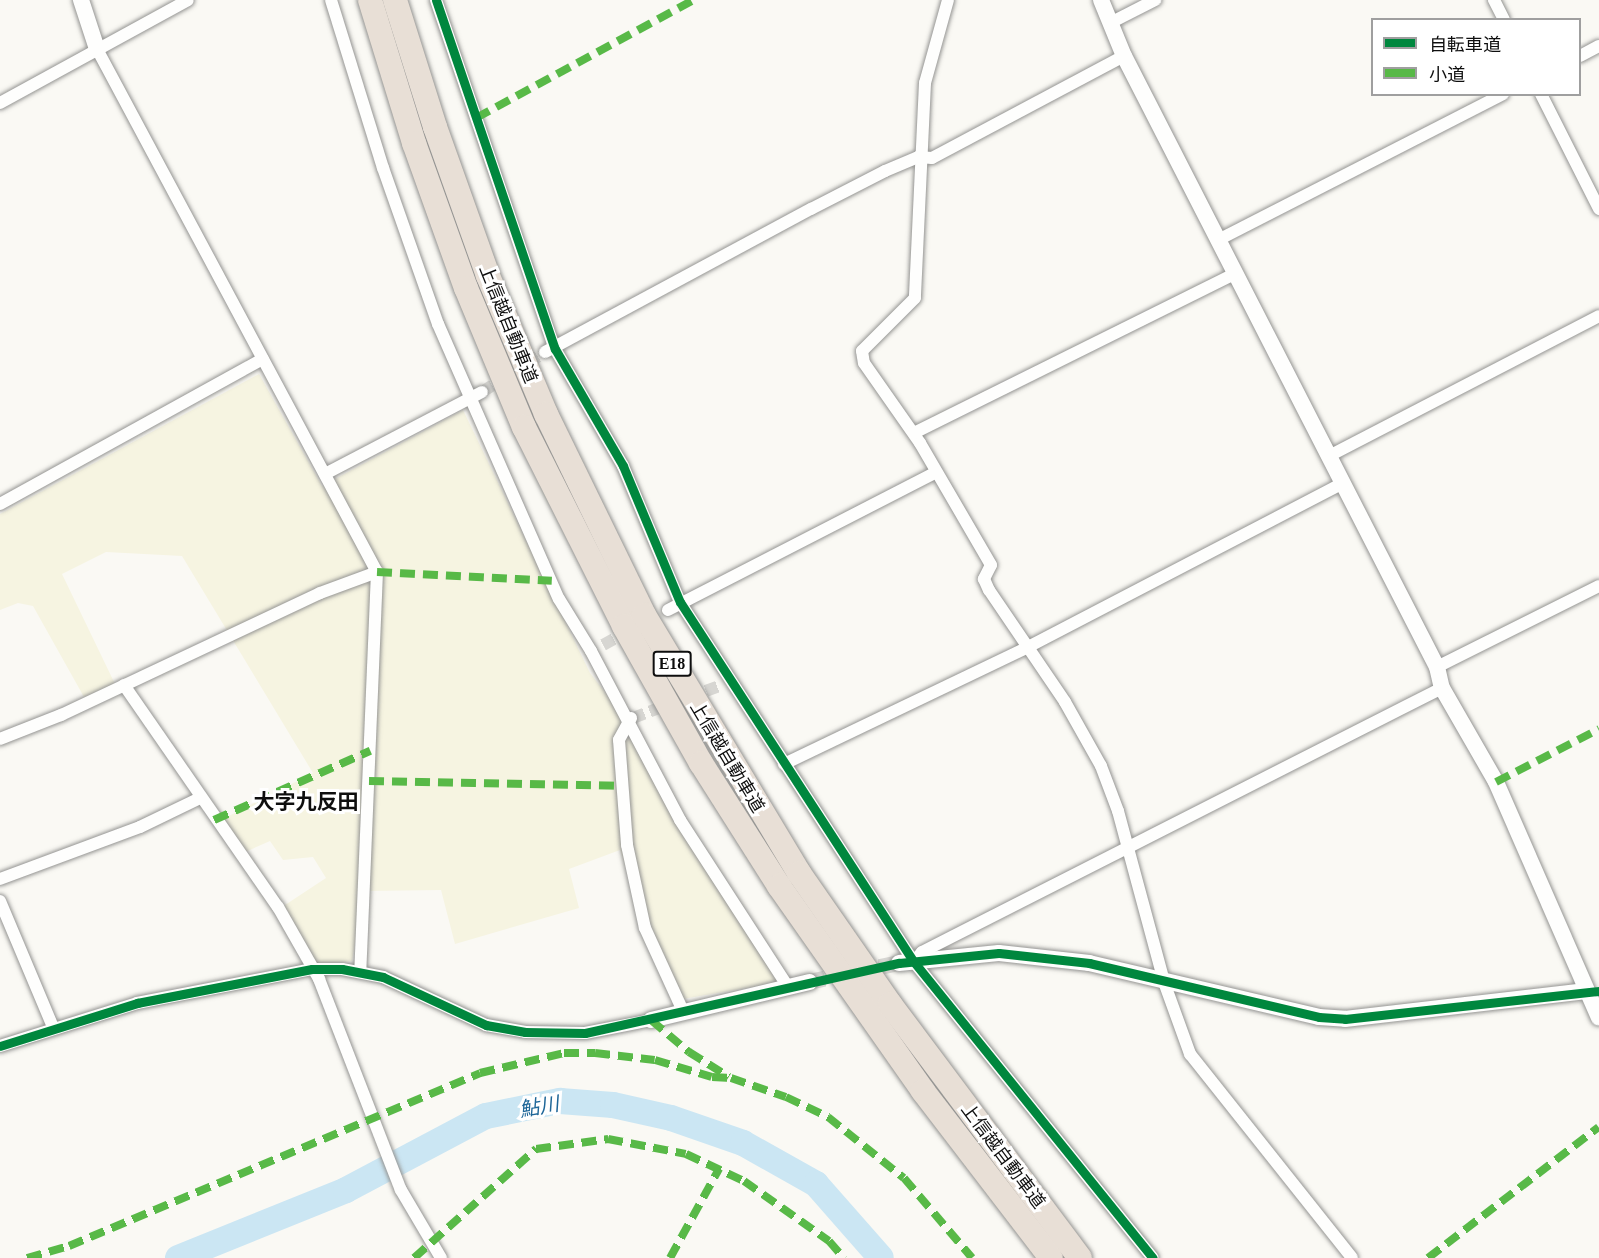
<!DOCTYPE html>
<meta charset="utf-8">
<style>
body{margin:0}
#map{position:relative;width:1599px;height:1258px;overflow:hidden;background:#faf9f4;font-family:"Times New Roman","Noto Sans JP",serif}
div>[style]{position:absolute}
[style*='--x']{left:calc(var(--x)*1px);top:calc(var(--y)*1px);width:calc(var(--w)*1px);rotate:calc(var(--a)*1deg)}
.farmland>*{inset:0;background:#f6f4e1}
.river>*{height:26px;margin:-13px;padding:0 13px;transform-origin:13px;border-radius:13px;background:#cbe6f3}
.minor-tunnel>*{height:12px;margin-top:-6px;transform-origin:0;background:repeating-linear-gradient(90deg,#d7d6d2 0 12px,transparent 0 18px)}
.tertiary-tunnel>*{height:16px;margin-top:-8px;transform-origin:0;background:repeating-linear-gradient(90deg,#d7d6d2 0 16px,transparent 0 24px)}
.roads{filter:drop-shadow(0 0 2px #949492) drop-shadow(0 0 2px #949492)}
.minor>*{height:12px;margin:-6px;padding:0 6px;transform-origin:6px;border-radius:6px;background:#fefefd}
.tertiary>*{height:16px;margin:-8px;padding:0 8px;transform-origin:8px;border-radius:8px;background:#fefefd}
.motorway>*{height:24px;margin:-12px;padding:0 12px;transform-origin:12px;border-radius:12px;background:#e8dfd6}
.quiet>*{height:8px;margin-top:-4px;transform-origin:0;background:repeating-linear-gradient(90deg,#58b947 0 15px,transparent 0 23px)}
.cycleway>*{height:9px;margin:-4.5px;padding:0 4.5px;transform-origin:4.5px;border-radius:4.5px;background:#00873e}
span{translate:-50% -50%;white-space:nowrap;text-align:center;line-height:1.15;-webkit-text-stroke:6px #fff;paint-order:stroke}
.shield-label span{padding:2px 4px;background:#fff;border:2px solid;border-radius:4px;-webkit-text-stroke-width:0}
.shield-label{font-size:16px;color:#0e0e0e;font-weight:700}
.street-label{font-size:18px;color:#0e0e0e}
.water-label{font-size:20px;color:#1e6698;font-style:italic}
.quarter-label{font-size:21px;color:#0e0e0e;font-weight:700}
.legend{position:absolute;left:1371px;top:18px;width:210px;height:78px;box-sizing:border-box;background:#fff;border:2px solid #9f9f9f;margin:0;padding:8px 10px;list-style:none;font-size:18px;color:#0e0e0e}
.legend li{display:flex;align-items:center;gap:12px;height:30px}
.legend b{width:30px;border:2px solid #9f9f9f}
</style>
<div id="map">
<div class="farmland">
<i style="clip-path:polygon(259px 374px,322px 486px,463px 410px,590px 673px,627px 720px,781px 982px,677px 1000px,659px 964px,620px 850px,569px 869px,579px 908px,455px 944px,441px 890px,364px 891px,352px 961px,313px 965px,282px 907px,326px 878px,313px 857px,283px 860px,270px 841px,243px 853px,219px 821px,313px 773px,182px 556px,106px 552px,62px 574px,115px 684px,84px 697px,33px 606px,18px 603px,0 610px,0 514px)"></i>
</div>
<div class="river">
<i style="--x:178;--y:1258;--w:181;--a:-22"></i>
<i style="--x:346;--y:1190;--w:158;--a:-27.9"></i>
<i style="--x:486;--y:1116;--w:76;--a:-11.5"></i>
<i style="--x:560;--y:1101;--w:53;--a:4.3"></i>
<i style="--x:613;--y:1105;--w:59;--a:12.6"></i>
<i style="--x:671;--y:1118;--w:76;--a:19.1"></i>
<i style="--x:743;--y:1143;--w:84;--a:29.3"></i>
<i style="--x:816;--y:1184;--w:98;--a:48.7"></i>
</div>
<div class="minor-tunnel">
<i style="--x:482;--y:392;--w:75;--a:-32.4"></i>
<i style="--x:603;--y:645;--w:31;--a:-29"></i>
<i style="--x:689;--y:697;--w:35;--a:-20"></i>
<i style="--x:633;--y:718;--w:42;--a:-21"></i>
</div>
<div class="tertiary-tunnel">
<i style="--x:809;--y:982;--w:92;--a:-11.9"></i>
</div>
<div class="roads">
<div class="minor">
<i style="--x:331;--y:0;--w:176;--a:72.8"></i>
<i style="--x:383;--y:168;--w:165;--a:70.6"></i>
<i style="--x:438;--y:324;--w:300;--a:66.3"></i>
<i style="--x:559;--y:599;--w:61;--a:58.4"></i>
<i style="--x:591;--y:651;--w:191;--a:62.2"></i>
<i style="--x:680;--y:820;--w:199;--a:57.1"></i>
<i style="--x:436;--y:0;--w:369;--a:71.2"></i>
<i style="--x:555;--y:349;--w:135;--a:59.8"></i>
<i style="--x:623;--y:466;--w:147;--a:67.3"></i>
<i style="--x:680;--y:602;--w:429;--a:57"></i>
<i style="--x:914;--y:962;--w:380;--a:51.1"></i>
<i style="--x:948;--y:0;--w:86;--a:105.5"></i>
<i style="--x:925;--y:83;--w:215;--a:92.7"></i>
<i style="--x:915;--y:298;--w:75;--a:135"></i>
<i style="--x:862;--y:351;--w:12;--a:81"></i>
<i style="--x:864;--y:363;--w:98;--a:55"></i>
<i style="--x:920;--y:443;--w:141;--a:59.8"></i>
<i style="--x:991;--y:565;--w:16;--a:117"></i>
<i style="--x:984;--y:579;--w:12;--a:66"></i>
<i style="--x:989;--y:590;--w:135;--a:55.8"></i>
<i style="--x:1065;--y:702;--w:73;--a:60.6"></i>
<i style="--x:1101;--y:766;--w:48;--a:69.3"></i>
<i style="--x:1118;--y:811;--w:177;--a:74.9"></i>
<i style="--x:1164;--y:982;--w:77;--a:70.1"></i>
<i style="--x:1190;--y:1054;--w:260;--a:51.5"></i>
<i style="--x:1494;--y:0;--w:22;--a:63"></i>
<i style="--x:1110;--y:23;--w:51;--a:-27.1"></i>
<i style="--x:97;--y:49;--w:593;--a:61.84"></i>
<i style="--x:377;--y:572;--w:399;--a:92.4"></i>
<i style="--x:1580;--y:56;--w:21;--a:-28"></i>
<i style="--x:1541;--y:94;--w:129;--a:63.2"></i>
<i style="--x:0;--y:103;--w:214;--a:-28.7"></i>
<i style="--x:1218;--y:240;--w:320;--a:-27.1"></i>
<i style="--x:545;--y:352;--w:302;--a:-28.3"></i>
<i style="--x:811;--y:209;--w:83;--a:-27.2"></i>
<i style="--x:885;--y:171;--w:36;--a:-23"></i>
<i style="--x:918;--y:157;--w:14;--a:4"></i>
<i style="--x:932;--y:158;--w:217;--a:-28"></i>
<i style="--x:914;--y:433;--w:358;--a:-26.4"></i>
<i style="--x:1329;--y:456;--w:304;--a:-27.4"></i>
<i style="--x:325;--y:474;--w:177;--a:-27.6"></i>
<i style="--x:0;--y:504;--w:300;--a:-28.9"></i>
<i style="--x:668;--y:610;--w:300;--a:-27.2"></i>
<i style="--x:1437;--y:667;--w:181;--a:-26.6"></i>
<i style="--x:124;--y:685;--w:270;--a:55.3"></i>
<i style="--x:278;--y:907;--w:83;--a:60.3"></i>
<i style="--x:319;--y:979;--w:226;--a:68.8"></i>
<i style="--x:401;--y:1190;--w:79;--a:59.5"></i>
<i style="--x:631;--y:718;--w:25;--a:119"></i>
<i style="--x:619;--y:740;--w:105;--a:85.6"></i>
<i style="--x:627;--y:845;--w:85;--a:77.8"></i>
<i style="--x:645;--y:928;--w:91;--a:65.4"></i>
<i style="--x:0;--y:739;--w:66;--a:-21.5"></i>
<i style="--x:61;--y:715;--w:286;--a:-25.2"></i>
<i style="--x:320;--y:593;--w:61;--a:-20.2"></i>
<i style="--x:784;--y:764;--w:271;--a:-25.6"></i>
<i style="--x:1028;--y:647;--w:355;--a:-27.5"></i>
<i style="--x:0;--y:879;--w:149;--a:-20.4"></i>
<i style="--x:140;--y:827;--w:67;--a:-25.8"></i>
<i style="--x:0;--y:901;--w:137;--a:67.2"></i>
<i style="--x:914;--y:962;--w:13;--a:-51"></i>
<i style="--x:922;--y:952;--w:583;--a:-26.92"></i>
<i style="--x:0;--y:1046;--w:144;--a:-17.4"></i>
<i style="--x:137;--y:1003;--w:178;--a:-11"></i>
<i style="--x:312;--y:969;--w:30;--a:0"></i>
<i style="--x:342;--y:969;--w:42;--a:11"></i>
<i style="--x:383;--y:977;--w:114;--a:25"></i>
<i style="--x:486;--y:1025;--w:40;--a:10"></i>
<i style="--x:525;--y:1032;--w:60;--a:1"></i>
<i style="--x:585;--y:1033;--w:67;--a:-11.1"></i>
</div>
<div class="tertiary">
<i style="--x:81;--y:0;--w:52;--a:71.9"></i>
<i style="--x:1101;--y:0;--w:61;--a:67.7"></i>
<i style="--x:1124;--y:56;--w:687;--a:62.88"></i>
<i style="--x:1437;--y:667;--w:22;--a:77"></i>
<i style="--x:1442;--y:688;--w:108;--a:60.1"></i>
<i style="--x:1496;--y:782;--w:257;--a:66.4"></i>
<i style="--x:899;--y:963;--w:100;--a:-5.7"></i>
<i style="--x:999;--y:953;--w:91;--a:6.3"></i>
<i style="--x:1089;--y:963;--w:236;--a:13.2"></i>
<i style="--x:1319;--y:1017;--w:26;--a:4"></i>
<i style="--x:1345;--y:1019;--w:243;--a:-6.6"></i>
<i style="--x:651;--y:1020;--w:163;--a:-13.5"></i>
</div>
<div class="motorway">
<i style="--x:370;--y:0;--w:150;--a:72.9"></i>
<i style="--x:414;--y:143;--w:154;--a:70.3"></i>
<i style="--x:466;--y:288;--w:151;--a:67.4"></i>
<i style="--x:524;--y:427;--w:223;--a:63.3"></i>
<i style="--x:624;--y:626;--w:157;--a:60.7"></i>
<i style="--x:701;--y:763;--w:146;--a:57.6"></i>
<i style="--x:779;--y:886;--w:251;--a:54.9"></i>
<i style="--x:923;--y:1091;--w:210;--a:52.5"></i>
<i style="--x:395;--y:0;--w:133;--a:72.5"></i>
<i style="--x:435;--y:127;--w:158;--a:70.4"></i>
<i style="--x:488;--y:276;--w:150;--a:67.2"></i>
<i style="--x:546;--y:414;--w:224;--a:64"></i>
<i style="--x:644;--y:615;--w:301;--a:59"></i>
<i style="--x:799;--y:873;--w:160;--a:55.2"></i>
<i style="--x:890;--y:1004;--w:317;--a:53.2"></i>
</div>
</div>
<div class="quiet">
<i style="--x:476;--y:118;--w:247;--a:-28.5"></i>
<i style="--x:377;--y:572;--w:175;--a:2.9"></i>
<i style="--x:369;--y:781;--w:251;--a:1.1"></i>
<i style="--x:1496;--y:782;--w:116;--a:-27.2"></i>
<i style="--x:214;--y:820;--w:171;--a:-23.9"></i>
<i style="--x:651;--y:1020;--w:50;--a:40.1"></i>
<i style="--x:689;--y:1052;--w:47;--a:32"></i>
<i style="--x:27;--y:1258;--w:44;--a:-15.9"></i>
<i style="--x:69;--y:1246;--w:446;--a:-22.8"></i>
<i style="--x:480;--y:1073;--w:86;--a:-13.4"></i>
<i style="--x:564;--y:1053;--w:31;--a:0"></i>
<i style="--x:595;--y:1053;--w:60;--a:6.7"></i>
<i style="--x:655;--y:1060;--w:59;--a:16.6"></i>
<i style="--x:712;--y:1077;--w:19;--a:3"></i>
<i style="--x:731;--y:1078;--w:58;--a:19.1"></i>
<i style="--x:786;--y:1097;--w:47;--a:25.5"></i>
<i style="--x:828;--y:1117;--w:97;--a:38.8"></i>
<i style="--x:904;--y:1178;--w:105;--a:49.6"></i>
<i style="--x:414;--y:1258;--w:164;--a:-41.8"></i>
<i style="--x:536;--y:1149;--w:73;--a:-7.9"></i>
<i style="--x:608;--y:1139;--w:79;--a:10.9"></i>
<i style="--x:686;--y:1154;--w:64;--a:25"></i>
<i style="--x:744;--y:1181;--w:104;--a:35.2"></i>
<i style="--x:829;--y:1241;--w:23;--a:49"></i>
<i style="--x:670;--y:1258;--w:102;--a:-61.2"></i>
<i style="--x:1428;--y:1258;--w:215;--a:-37.5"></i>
</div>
<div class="cycleway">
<i style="--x:436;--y:0;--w:369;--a:71.2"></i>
<i style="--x:555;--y:349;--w:135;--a:59.8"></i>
<i style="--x:623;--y:466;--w:147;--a:67.3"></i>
<i style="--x:680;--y:602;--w:429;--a:57"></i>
<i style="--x:914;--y:962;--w:380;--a:51.1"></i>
<i style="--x:0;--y:1046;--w:144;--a:-17.4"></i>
<i style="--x:137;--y:1003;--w:178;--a:-11"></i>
<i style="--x:312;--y:969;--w:30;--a:0"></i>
<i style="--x:342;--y:969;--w:42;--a:11"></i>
<i style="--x:383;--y:977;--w:114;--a:25"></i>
<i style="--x:486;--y:1025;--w:40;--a:10"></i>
<i style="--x:525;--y:1032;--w:60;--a:1"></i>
<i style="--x:585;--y:1033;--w:322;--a:-12.6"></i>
<i style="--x:899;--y:963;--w:100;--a:-5.7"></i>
<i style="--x:999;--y:953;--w:91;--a:6.3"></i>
<i style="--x:1089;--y:963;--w:236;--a:13.2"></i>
<i style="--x:1319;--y:1017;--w:26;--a:4"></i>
<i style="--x:1345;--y:1019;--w:256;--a:-6.3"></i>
</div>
<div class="shield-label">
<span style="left:672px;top:664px">E18</span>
</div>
<div class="street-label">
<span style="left:508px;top:324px;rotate:68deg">上信越自動車道</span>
<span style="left:727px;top:757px;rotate:59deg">上信越自動車道</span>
<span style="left:1003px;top:1156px;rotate:53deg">上信越自動車道</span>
</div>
<div class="water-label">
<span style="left:539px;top:1107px;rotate:-10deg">鮎川</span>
</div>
<div class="quarter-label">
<span style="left:306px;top:802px">大字九反田</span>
</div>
<ul class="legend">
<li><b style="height:8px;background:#00873e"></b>自転車道</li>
<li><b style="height:8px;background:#58b947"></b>小道</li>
</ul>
</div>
